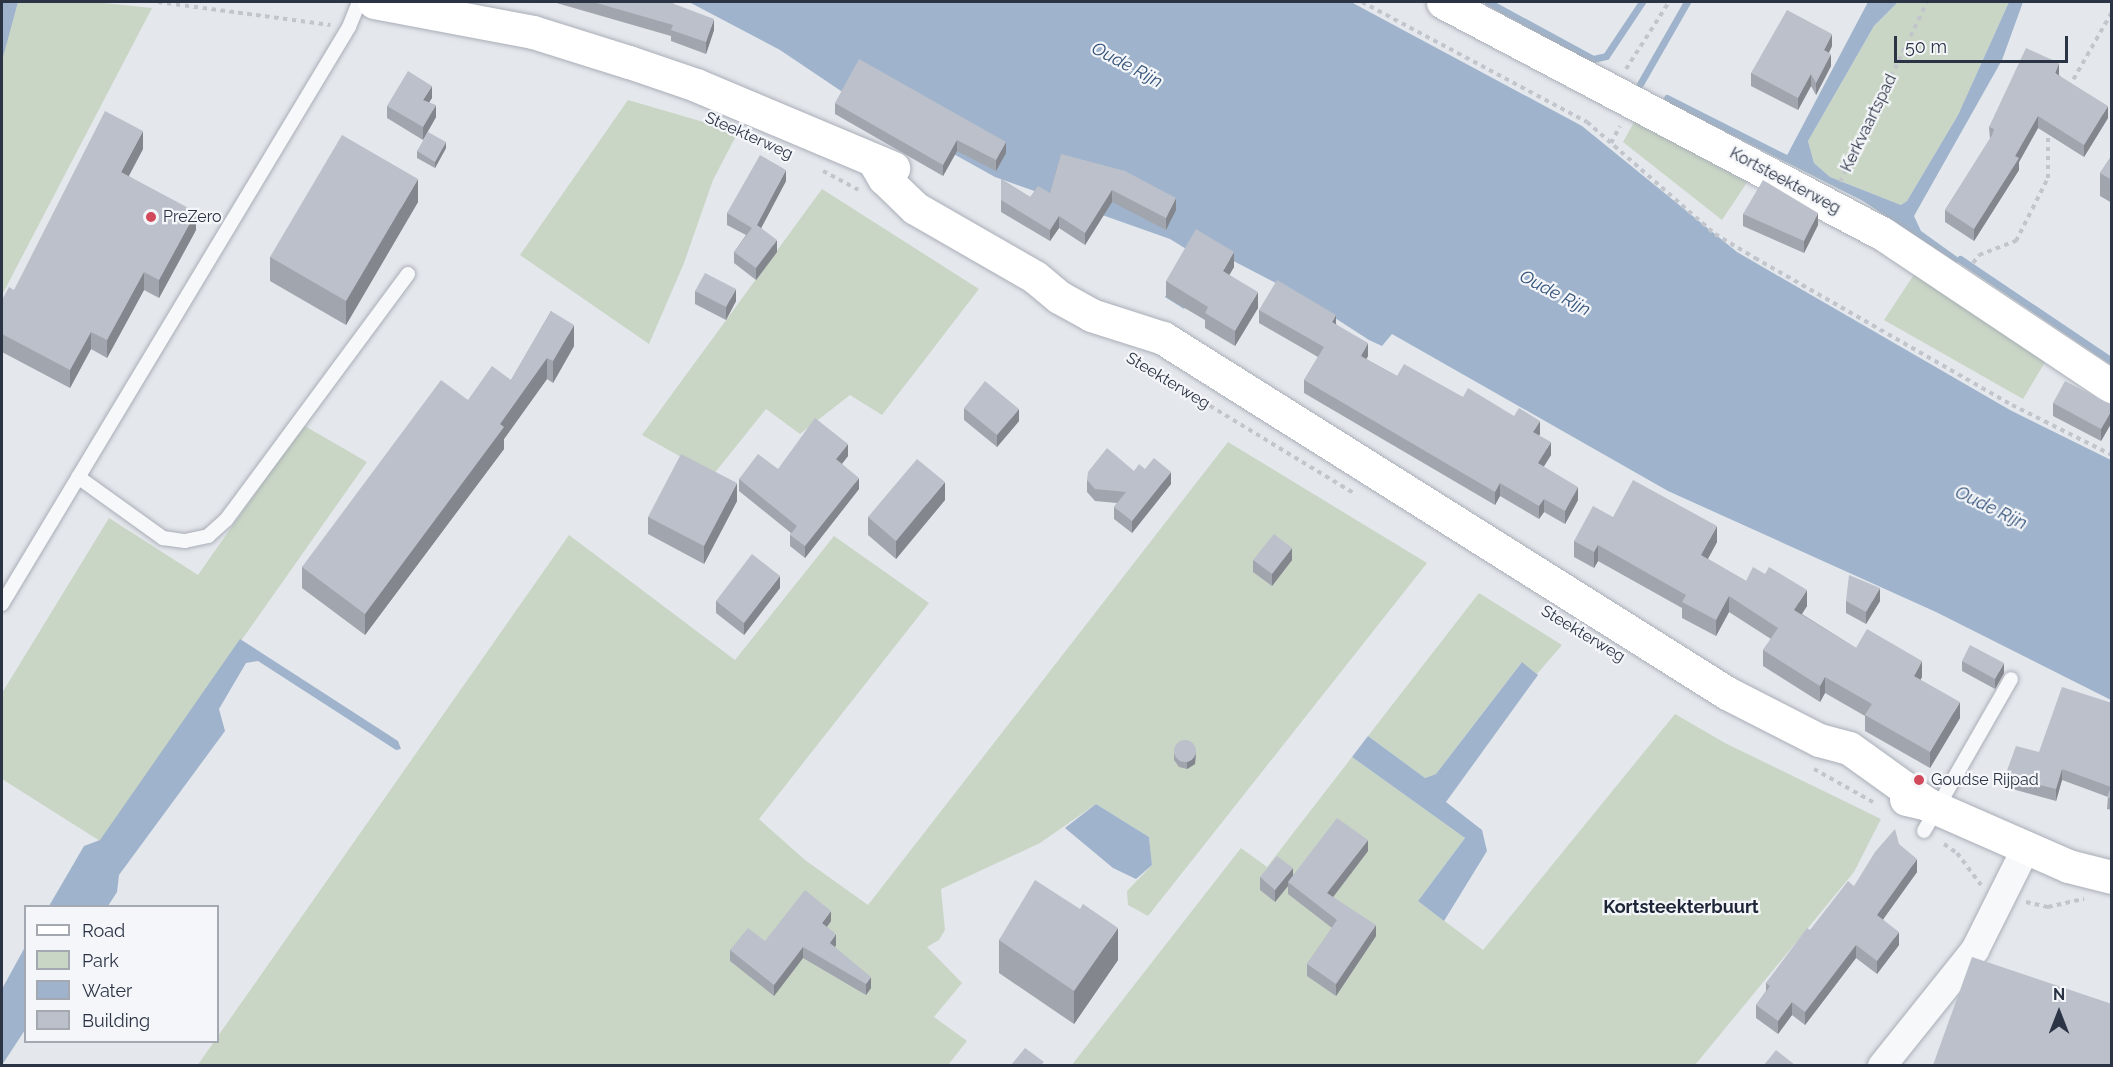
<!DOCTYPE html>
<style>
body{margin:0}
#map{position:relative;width:2113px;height:1067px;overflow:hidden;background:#e4e7ec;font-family:Raleway,sans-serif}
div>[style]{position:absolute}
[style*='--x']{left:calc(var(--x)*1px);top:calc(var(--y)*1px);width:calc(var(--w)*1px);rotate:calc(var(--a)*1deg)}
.green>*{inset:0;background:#c9d6c5}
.water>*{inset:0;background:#9fb4cc}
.stream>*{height:7px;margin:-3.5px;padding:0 3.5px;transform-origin:3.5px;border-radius:3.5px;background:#9fb4cc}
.path>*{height:4px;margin-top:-2px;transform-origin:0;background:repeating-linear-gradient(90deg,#c2c5cb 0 4.5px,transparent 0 9px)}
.roads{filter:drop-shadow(0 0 2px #a9aeb7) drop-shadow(0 0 2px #a9aeb7)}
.lane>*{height:14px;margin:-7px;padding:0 7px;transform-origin:7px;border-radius:7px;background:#f7f8fa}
.street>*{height:28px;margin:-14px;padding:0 14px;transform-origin:14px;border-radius:14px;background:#f7f8fa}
.secondary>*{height:33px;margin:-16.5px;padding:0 16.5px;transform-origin:16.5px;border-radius:16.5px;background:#fff}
.wall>*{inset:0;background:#a1a5ae}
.shaded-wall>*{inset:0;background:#83868d}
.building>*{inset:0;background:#bbc0ca}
.round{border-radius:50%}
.dots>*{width:16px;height:16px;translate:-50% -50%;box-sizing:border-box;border:3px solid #f4f6f9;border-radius:50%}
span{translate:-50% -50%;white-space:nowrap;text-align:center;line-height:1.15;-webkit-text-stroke:4.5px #f4f6f9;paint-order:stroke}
.street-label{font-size:16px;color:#2b3445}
.poi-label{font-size:16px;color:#2b3445}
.left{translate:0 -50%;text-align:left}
.water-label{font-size:18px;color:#34527a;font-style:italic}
.neighbourhood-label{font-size:18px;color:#1d2536;font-weight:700}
.frame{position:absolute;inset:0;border:3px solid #2b3445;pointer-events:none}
.legend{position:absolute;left:24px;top:905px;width:195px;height:138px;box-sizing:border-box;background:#f4f6f9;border:2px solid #a4a8b1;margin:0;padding:8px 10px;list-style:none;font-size:18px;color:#2b3445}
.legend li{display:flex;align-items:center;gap:12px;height:30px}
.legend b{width:30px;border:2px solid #a4a8b1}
.north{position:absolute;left:2029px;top:983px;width:60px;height:60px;-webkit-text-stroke:4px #f4f6f9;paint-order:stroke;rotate:0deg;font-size:16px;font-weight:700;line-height:24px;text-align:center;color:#2b3445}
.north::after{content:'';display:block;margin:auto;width:21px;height:27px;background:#2b3445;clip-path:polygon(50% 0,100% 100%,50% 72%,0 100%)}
.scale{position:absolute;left:1894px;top:36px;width:174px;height:27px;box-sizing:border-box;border:3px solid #2b3445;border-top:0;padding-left:8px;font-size:18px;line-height:21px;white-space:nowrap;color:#2b3445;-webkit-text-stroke:4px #f4f6f9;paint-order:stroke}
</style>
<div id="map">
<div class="green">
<i style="clip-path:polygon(18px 2px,94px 2px,152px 8px,2px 295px,2px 57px)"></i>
<i style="clip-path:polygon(1898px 2px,2009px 2px,1958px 115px,1907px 201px,1901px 205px,1830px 177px,1814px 163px,1808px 141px,1874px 26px)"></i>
<i style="clip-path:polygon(628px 100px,724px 128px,736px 136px,713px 180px,684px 263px,649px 344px,520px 255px)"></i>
<i style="clip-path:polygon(1638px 115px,1752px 175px,1722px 220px,1623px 142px)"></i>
<i style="clip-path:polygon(822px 189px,979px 289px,882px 415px,850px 395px,800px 434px,766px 409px,713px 475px,642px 435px)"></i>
<i style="clip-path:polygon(1917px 270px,2048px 357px,2023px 399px,1884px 320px)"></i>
<i style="clip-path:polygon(303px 425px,367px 462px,100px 841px,2px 779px,2px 693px,109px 518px,198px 575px)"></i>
<i style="clip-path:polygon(1228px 442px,1427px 563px,1148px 916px,1128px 905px,1127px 891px,1152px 865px,1149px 837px,1096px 804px,1040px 843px,941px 889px,945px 930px,939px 940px,927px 947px,962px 983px,934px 1017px,967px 1041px,948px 1065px,197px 1066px,569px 535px,735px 660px,834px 536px,929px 603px,759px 819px,805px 860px,868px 905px)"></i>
<i style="clip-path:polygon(1479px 593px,1562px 645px,1537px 674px,1521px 663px,1436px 774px,1425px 778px,1368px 736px)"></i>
<i style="clip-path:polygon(1675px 714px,1725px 743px,1881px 819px,1854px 872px,1695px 1065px,1071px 1066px,1241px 848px,1267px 867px,1352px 757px,1465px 838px,1418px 901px,1483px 950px)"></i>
</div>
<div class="water">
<i style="clip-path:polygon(2px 2px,18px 2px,3px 57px,2px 57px)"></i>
<i style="clip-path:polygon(689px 2px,1351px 2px,1582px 126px,1737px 252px,2010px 410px,2111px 460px,2111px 700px,1936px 612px,1668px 491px,1392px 334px,1382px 346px,1369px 340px,1301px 296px,1220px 254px,1184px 309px,1165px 297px,1191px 252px,1170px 239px,995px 177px,844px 93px,780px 50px)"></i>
<i style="clip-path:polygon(1868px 2px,1898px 2px,1874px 26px,1808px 141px,1814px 163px,1830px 177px,1901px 205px,1907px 201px,1958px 115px,2009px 2px,2023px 2px,2002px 60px,1914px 216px,1921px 231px,1960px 259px,1957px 263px,1863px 201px,1784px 161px)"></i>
<i style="clip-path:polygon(240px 639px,398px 741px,401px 749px,396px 750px,258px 661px,246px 663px,219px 709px,225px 731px,119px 875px,117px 892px,108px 906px,49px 906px,84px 846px,100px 840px)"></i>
<i style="clip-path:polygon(1522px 662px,1538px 675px,1446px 802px,1482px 830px,1487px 851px,1444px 921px,1418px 901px,1465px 838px,1352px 757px,1368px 736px,1425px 778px,1436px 774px)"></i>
<i style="clip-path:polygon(1096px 804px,1149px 837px,1152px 865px,1136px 879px,1113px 868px,1065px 828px)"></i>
<i style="clip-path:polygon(25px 947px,25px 1030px,2px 1065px,2px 989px)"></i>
</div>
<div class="stream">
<i style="--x:1488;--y:2;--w:119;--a:28.5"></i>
<i style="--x:1593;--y:59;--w:13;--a:-13"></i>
<i style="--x:1606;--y:56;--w:65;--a:-56.3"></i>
<i style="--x:1640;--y:84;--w:95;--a:-60.2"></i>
<i style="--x:1667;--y:98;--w:133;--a:26.8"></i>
<i style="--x:1960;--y:259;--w:183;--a:33.9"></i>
</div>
<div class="path">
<i style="--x:158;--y:2;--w:174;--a:7.6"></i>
<i style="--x:1362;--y:2;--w:255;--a:28.1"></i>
<i style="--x:1587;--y:122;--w:170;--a:41.2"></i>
<i style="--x:1715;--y:234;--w:47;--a:31"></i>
<i style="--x:1755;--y:258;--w:296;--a:29.8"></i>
<i style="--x:2012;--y:405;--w:112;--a:26.6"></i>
<i style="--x:1626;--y:69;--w:80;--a:-57.3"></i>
<i style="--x:2069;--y:87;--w:86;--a:-60.2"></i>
<i style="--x:1611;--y:143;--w:19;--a:-62"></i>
<i style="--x:823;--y:171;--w:40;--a:28"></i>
<i style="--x:1840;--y:182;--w:200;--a:-64.2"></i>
<i style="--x:1973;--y:263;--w:10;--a:-53"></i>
<i style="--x:1979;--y:255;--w:40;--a:-21"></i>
<i style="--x:2016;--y:241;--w:71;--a:-63.1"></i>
<i style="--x:2048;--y:178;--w:47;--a:-90"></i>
<i style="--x:1133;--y:359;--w:260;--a:31.3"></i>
<i style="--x:1814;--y:769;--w:68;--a:29.2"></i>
<i style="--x:1944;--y:844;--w:16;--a:35"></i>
<i style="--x:1957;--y:853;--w:40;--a:53"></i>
<i style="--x:2026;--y:902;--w:23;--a:13"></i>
<i style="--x:2048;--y:907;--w:37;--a:-13"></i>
</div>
<div class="roads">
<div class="lane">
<i style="--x:78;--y:477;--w:105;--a:35.7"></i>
<i style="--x:163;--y:538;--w:22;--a:8"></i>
<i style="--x:185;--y:541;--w:24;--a:-12"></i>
<i style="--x:208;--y:536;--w:24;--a:-42"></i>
<i style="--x:226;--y:520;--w:306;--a:-53.5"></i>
<i style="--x:2;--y:604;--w:673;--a:-58.98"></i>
<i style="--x:349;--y:27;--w:27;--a:-68"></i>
<i style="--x:1924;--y:831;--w:175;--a:-60.2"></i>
</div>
<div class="street">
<i style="--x:1882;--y:1066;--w:149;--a:-51.3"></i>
<i style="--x:1975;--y:950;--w:116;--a:-63.4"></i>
</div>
<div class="secondary">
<i style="--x:374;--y:2;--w:162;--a:10.7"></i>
<i style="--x:533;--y:32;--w:101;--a:17.4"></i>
<i style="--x:629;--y:62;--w:71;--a:18.9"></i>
<i style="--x:696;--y:85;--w:214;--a:22.8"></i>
<i style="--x:1443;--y:2;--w:497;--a:27.8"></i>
<i style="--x:1883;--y:234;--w:275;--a:33.7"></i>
<i style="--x:874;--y:161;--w:20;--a:60"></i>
<i style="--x:884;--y:178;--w:43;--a:44.1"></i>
<i style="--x:915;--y:208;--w:138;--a:29.9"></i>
<i style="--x:1035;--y:277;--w:31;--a:40"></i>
<i style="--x:1059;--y:297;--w:37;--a:29"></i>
<i style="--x:1091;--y:315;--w:76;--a:17.7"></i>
<i style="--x:1163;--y:338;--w:666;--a:32.19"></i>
<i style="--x:1727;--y:693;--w:103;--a:27.1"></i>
<i style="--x:1819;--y:740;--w:31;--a:15"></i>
<i style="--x:1849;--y:748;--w:96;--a:35.7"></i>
<i style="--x:1906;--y:799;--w:22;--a:13"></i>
<i style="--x:1927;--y:804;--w:154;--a:23.7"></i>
<i style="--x:2068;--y:866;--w:45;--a:14"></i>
</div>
</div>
<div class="wall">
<i style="clip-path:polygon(553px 2px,673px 2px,672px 3px,714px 30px,706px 54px,671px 41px,671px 36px)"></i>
<i style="clip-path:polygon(1832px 46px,1829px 53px,1831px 66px,1816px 95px,1811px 86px,1798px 110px,1751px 86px,1751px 73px)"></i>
<i style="clip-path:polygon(2059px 75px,2108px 118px,2084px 157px,2038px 128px,2019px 162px,2019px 170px,1974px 241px,1945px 222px,1945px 210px,1990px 139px,1989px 127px)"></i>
<i style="clip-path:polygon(432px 98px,429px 102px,436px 117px,423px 140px,387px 118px,387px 106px)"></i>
<i style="clip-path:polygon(835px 103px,1006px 153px,996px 171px,957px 151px,943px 176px,835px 114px)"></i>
<i style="clip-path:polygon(446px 148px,435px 168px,417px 158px,417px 151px)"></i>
<i style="clip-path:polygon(143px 149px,129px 176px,196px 230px,159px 298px,144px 290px,107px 358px,91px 349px,70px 388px,2px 352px,2px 300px,14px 290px)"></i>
<i style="clip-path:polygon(1061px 154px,1176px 210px,1166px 230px,1112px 202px,1085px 245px,1059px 228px,1050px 241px,1001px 212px,1001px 179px,1030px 197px,1050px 193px)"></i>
<i style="clip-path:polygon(2112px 155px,2112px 203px,2100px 196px,2100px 173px)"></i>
<i style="clip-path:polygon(786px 181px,761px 228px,777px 252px,756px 280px,734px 263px,734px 252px,746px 235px,727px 225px,727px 213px)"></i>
<i style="clip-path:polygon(418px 202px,346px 325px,270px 281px,270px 257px)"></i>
<i style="clip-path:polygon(1743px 214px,1818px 225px,1804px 253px,1743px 226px)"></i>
<i style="clip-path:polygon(1234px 267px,1229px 275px,1258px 308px,1235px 346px,1205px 328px,1205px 320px,1166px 297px,1166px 281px)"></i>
<i style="clip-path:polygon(695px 291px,736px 301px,726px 320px,695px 304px)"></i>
<i style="clip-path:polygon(1259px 310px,1336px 324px,1368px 356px,1366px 359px,1397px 376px,1463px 397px,1540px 434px,1539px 435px,1551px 455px,1543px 467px,1578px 500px,1565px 524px,1544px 512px,1539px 519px,1500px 496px,1495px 505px,1304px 393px,1304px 380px,1318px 357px,1259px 323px)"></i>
<i style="clip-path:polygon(551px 311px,574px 346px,553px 383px,547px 379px,504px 439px,504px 449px,365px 635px,302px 588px,302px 567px,468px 400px,511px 380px)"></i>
<i style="clip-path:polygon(2053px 403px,2112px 405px,2112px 422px,2101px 441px,2053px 416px)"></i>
<i style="clip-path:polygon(964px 408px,1019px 421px,997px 447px,964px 420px)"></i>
<i style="clip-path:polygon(848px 456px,842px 464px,859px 489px,805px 558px,790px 546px,790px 535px,791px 533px,739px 491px,739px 479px,778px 469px)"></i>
<i style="clip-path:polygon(1145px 469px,1171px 484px,1132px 533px,1114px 519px,1114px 507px,1117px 503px,1095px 501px,1087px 492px,1087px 480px)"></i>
<i style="clip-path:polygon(945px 500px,896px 559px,868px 535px,868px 517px)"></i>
<i style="clip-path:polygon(737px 501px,704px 564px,648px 534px,648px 517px)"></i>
<i style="clip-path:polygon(1613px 517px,1717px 542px,1708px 559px,1746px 581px,1807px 606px,1802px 614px,1856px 648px,1922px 677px,1920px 680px,1960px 718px,1930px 768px,1865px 731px,1865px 716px,1825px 693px,1820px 702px,1763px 666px,1763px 650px,1771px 639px,1729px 612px,1716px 636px,1682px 618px,1682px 608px,1598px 561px,1594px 568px,1574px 557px,1574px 541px)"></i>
<i style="clip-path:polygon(1253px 560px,1292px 560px,1272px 586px,1253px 572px)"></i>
<i style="clip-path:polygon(780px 588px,744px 635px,716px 613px,716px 601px)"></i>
<i style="clip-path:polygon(1846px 601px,1880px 601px,1866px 624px,1846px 613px)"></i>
<i style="clip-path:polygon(1962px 661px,2004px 673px,1995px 689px,1962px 671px)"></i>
<i style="clip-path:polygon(2112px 703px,2112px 810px,2107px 809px,2108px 797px,2062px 780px,2056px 801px,2005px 787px,2005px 776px,2039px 752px)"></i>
<i style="clip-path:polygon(1174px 754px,1196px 755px,1195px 764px,1187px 769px,1179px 767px,1174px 760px)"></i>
<i style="clip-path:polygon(1899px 844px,1917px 872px,1883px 919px,1899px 945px,1877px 974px,1856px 958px,1805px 1025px,1792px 1015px,1778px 1034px,1756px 1018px,1756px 1005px,1766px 991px,1766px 983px,1810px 930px)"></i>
<i style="clip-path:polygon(1368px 851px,1333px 897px,1376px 936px,1336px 996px,1307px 976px,1307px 964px,1332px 928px,1288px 894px,1288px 886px,1275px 902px,1260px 890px,1260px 877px,1293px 875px)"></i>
<i style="clip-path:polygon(1080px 909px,1118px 960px,1074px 1024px,999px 973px,999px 940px)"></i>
<i style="clip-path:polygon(831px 921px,827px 927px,836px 945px,835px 947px,871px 988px,866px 995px,803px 958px,774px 996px,730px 961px,730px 950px,765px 941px)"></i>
</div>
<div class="shaded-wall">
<i style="clip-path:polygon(714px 19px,714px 30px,706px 54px,706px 42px)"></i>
<i style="clip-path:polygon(1832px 34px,1832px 46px,1824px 62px,1824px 50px)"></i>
<i style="clip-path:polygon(1831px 54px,1831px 66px,1816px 95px,1816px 83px)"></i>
<i style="clip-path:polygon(2059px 63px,2059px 76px,2055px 73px)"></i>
<i style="clip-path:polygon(1811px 74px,1811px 86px,1798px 110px,1798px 98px)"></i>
<i style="clip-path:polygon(432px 86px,432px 98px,423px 112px,423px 100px)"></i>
<i style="clip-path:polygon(436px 105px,436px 117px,423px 140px,423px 127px)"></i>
<i style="clip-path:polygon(2108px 106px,2108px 118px,2084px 157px,2084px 145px)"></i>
<i style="clip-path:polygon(2038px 116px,2038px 128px,2019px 162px,2019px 170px,1974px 241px,1974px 229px)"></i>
<i style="clip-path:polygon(143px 131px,143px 149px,121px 190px,121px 172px)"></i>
<i style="clip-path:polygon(957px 140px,957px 151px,943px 176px,943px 165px)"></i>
<i style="clip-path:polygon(446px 142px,446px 148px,435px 168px,435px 162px)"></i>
<i style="clip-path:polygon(1006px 142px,1006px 153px,996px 171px,996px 160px)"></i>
<i style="clip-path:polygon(786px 170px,786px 181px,757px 236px,757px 225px)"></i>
<i style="clip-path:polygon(418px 179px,418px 202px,346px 325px,346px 301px)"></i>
<i style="clip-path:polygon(1112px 190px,1112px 202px,1085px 245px,1085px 233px)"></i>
<i style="clip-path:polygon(1176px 198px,1176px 210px,1166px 230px,1166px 218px)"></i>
<i style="clip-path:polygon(196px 212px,196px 230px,159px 298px,159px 280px)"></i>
<i style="clip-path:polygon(1818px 213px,1818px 225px,1804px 253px,1804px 241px)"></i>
<i style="clip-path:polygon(1059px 216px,1059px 228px,1050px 241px,1050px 230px)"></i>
<i style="clip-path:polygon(777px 240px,777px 252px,756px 280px,756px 268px)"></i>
<i style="clip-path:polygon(1234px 252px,1234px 267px,1223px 286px,1223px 271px)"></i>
<i style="clip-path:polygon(144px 272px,144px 290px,107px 358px,107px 340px)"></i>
<i style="clip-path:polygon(736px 289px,736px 301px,726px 320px,726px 307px)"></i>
<i style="clip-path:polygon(1258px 292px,1258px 308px,1235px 346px,1235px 331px)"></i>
<i style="clip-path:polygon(1336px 315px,1336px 328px,1332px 322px)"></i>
<i style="clip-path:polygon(574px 325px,574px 346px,553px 383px,553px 361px)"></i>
<i style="clip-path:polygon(91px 332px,91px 349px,70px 388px,70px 370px)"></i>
<i style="clip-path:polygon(1368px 343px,1368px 356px,1361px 369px,1361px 356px)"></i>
<i style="clip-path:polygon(547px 358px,547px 379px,504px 439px,504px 449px,365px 635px,365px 614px)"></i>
<i style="clip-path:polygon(1019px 409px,1019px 421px,997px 447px,997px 435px)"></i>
<i style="clip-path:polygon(2112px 410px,2112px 422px,2101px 441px,2101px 429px)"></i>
<i style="clip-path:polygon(1540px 421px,1540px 434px,1533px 445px,1533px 432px)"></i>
<i style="clip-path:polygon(1551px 442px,1551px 455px,1538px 476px,1538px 463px)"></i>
<i style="clip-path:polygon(848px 444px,848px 456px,836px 471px,836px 459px)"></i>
<i style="clip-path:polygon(1171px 472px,1171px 484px,1132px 533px,1132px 521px)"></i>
<i style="clip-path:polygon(859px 478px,859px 489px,805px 558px,805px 546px)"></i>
<i style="clip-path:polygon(945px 482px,945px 500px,896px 559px,896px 541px)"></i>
<i style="clip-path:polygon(737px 483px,737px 501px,704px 564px,704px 546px)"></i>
<i style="clip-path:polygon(1500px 483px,1500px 496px,1495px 505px,1495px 492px)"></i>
<i style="clip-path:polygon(1578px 487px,1578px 500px,1565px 524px,1565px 511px)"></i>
<i style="clip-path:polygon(1544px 499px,1544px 512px,1539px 519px,1539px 506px)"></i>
<i style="clip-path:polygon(1717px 526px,1717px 542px,1701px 571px,1701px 555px)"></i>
<i style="clip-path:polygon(1598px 545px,1598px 561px,1594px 568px,1594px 552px)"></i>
<i style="clip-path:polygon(1292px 548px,1292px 560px,1272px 586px,1272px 574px)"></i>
<i style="clip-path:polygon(780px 576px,780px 588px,744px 635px,744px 623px)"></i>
<i style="clip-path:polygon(1880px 588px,1880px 601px,1866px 624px,1866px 612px)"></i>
<i style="clip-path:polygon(1807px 590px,1807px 606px,1794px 626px,1794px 610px)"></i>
<i style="clip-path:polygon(1729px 596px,1729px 612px,1716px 636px,1716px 620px)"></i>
<i style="clip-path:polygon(1922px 661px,1922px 677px,1914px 692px,1914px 676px)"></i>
<i style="clip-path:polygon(2004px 663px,2004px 673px,1995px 689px,1995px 679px)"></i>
<i style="clip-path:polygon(1825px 677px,1825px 693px,1820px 702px,1820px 686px)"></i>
<i style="clip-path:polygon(1960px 702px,1960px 718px,1930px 768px,1930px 752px)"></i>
<i style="clip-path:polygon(1196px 749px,1195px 764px,1187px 769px,1187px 763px)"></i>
<i style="clip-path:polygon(2062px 769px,2062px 780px,2056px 801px,2056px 789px)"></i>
<i style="clip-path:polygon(1368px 840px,1368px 851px,1327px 905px,1327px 893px)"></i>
<i style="clip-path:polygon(1917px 859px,1917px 872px,1877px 928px,1877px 915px)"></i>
<i style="clip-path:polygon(1293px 868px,1293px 880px,1288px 882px,1288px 886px,1275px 902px,1275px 890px)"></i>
<i style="clip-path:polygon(831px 911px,831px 921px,822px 933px,822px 923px)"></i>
<i style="clip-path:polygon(1376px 925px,1376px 936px,1336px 996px,1336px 984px)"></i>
<i style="clip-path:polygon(1118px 928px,1118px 960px,1074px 1024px,1074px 991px)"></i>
<i style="clip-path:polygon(1899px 932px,1899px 945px,1877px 974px,1877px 961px)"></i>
<i style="clip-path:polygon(836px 934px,836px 945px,830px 953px,830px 943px)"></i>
<i style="clip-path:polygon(1856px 945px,1856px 958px,1805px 1025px,1805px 1012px)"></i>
<i style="clip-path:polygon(803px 947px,803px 958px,774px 996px,774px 985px)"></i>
<i style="clip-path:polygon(871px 977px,871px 988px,866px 995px,866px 984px)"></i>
<i style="clip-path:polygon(1792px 1002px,1792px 1015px,1778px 1034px,1778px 1021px)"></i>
</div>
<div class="building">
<i style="clip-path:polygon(593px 2px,669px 2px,714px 19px,706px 42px,671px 30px,673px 25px)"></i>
<i style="clip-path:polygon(1787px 10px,1832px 34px,1824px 50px,1831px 54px,1816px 83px,1811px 74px,1798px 98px,1751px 73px)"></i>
<i style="clip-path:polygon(2026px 48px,2059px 63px,2055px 73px,2108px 106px,2084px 145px,2038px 116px,2015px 156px,2019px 158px,1974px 229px,1945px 210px,1992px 135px,1994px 129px,1989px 127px)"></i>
<i style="clip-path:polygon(859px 59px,1006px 142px,996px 160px,957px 140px,943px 165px,835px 103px)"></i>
<i style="clip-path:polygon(408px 71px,432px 86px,423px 100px,436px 105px,423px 127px,387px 106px)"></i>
<i style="clip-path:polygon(105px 111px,143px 131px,121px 172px,196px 212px,159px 280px,144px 272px,107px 340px,91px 332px,70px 370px,2px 334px,2px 300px,9px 287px,14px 290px)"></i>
<i style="clip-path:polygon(428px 132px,446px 142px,435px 162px,417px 151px)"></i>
<i style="clip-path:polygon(342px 135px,418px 179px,346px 301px,270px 257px)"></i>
<i style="clip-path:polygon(1061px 154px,1125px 171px,1176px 198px,1166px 218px,1112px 190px,1085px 233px,1059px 216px,1050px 230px,1001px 200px,1001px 179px,1030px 197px,1038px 186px,1050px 193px)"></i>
<i style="clip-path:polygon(760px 155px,786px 170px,757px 225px,777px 240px,756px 268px,734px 252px,752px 228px,727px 213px)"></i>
<i style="clip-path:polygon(2112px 155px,2112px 180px,2100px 173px)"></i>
<i style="clip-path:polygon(1763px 180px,1818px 213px,1804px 241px,1743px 214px)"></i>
<i style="clip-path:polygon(1196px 229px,1234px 252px,1223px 271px,1258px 292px,1235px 331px,1205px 313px,1208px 307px,1166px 281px)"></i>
<i style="clip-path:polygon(705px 273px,736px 289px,726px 307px,695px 291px)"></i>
<i style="clip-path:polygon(1277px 280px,1336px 315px,1332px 322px,1368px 343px,1361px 356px,1397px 376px,1404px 364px,1463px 397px,1468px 388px,1514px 416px,1519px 408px,1540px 421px,1533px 432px,1551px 442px,1538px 463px,1578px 487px,1565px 511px,1544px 499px,1539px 506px,1500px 483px,1495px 492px,1304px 380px,1324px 347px,1259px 310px)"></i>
<i style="clip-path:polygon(551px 311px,574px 325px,553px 361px,547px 358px,500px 424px,504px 427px,365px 614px,302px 567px,441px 380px,468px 400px,492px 366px,511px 380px)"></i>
<i style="clip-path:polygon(985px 381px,1019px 409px,997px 435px,964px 408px)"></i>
<i style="clip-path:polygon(2065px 381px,2112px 405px,2112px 410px,2101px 429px,2053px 403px)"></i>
<i style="clip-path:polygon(815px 418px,848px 444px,836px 459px,859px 478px,805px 546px,790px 535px,797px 526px,739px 479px,758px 454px,778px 469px)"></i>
<i style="clip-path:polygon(1107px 448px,1134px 471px,1139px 464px,1145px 469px,1154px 458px,1171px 472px,1132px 521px,1114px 507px,1126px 492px,1095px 489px,1087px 480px,1088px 472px)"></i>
<i style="clip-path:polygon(681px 454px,737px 483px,704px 546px,648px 517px)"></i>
<i style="clip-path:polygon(917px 459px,945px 482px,896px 541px,868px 517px)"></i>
<i style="clip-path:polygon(1633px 480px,1717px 526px,1701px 555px,1746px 581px,1753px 567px,1765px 574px,1769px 567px,1807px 590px,1794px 610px,1856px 648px,1867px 629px,1922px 661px,1914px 676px,1960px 702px,1930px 752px,1865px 715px,1872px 704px,1825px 677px,1820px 686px,1763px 650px,1778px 628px,1729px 596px,1716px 620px,1682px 602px,1686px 595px,1598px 545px,1594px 552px,1574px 541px,1593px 506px,1613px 517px)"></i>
<i style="clip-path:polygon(1274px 534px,1292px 548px,1272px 574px,1253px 560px)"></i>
<i style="clip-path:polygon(752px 554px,780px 576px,744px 623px,716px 601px)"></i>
<i style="clip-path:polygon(1849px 575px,1880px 588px,1866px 612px,1846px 601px)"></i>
<i style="clip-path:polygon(1970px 645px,2004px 663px,1995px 679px,1962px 661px)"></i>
<i style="clip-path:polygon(2062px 687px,2112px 703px,2112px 799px,2107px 797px,2111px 787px,2062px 769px,2056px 789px,2005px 776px,2016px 746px,2039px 752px)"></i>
<i class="round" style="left:1174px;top:740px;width:22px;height:22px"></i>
<i style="clip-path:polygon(1337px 818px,1368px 840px,1327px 893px,1376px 925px,1336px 984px,1307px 964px,1337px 920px,1288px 882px)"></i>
<i style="clip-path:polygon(1895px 829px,1899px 844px,1917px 859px,1877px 915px,1899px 932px,1877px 961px,1856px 945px,1805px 1012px,1792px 1002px,1778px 1021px,1756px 1005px,1770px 986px,1766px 983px,1807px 928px,1810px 930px,1848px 881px,1854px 886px,1875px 852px)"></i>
<i style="clip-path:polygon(1277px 856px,1293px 868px,1275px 890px,1260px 877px)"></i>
<i style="clip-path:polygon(1035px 880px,1080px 909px,1083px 904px,1118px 928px,1074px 991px,999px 940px)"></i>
<i style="clip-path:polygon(805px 890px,831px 911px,822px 923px,836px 934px,830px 943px,871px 977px,866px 984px,803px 947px,774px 985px,730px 950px,748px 928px,765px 941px)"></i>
<i style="clip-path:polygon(1972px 957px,2112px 1004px,2112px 1065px,1933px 1065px)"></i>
<i style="clip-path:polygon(1025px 1048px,1044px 1062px,1041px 1065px,1011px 1065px)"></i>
<i style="clip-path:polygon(1776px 1050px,1795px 1065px,1764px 1065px)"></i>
</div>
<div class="dots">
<i style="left:151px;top:217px;background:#d1495b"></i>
<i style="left:1919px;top:780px;background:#d1495b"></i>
</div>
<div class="street-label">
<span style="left:1869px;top:123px;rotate:-64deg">Kerkvaartspad</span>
<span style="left:749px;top:136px;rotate:24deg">Steekterweg</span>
<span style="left:1785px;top:181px;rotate:28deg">Kortsteekterweg</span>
<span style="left:1168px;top:381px;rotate:31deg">Steekterweg</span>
<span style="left:1583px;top:634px;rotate:31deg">Steekterweg</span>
</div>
<div class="poi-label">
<span class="left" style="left:163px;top:217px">PreZero</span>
<span class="left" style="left:1931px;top:780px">Goudse Rijpad</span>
</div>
<div class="water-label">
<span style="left:1127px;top:65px;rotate:28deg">Oude Rijn</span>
<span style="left:1555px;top:293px;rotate:28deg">Oude Rijn</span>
<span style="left:1991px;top:508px;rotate:26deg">Oude Rijn</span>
</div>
<div class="neighbourhood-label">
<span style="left:1681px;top:907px">Kortsteekterbuurt</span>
</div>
<div class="frame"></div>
<ul class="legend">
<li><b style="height:8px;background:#fff"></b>Road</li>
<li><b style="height:16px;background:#c9d6c5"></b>Park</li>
<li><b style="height:16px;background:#9fb4cc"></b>Water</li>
<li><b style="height:16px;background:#bbc0ca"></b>Building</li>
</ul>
<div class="north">N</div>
<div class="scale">50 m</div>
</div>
